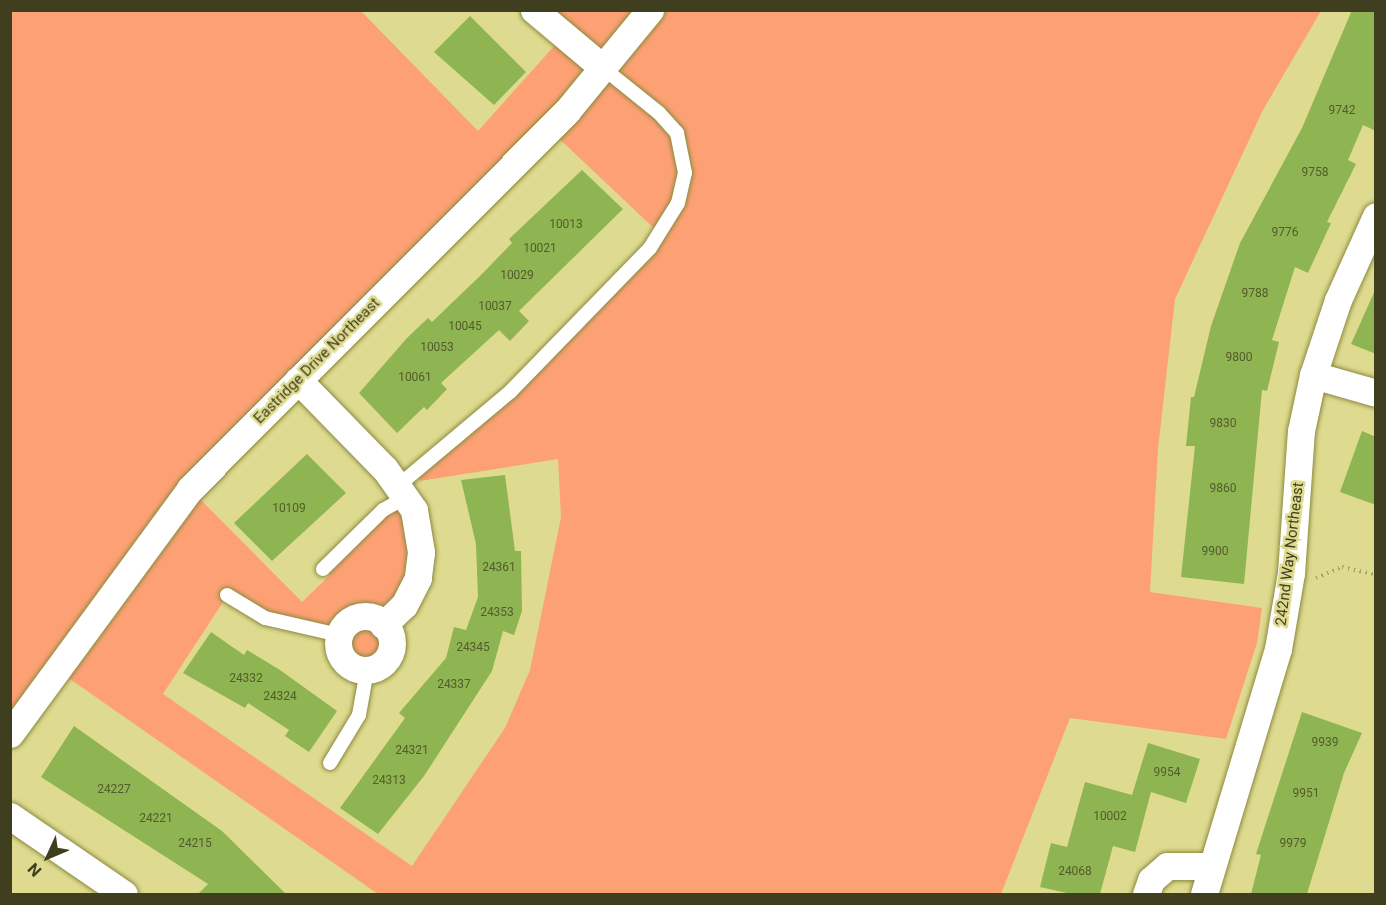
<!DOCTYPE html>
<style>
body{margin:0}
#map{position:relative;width:1386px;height:905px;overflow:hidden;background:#dedb90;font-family:Roboto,sans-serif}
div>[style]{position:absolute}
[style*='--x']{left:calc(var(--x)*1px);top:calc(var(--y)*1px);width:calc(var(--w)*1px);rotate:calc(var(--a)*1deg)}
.green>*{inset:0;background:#fda174}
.building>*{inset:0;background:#8fb452}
.path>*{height:4px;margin-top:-2px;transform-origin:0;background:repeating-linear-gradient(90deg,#a6a468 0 1.5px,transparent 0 6px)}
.roads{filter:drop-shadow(0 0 2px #8c893f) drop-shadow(0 0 2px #8c893f)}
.lane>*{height:14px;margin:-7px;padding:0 7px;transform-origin:7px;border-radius:7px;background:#fff}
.street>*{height:27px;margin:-13.5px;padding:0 13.5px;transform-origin:13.5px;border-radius:13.5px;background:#fff}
.street>.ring{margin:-13.5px;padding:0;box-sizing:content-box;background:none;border:27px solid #fff;border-radius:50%}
span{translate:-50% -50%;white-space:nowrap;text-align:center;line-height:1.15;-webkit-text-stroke:5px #dedb90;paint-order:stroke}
.number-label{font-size:12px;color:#535c2b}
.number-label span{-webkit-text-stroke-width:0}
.street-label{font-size:15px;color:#3f3e1e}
.frame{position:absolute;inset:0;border:12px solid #3f3e1e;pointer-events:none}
.north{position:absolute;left:18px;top:827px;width:60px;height:60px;-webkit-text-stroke:4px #dedb90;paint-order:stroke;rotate:226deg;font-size:16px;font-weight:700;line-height:24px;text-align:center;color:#3f3e1e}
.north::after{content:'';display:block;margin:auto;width:21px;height:27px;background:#3f3e1e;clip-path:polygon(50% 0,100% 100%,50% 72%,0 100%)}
</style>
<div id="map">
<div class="green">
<i style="clip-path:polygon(evenodd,11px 11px,361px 11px,478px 131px,564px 35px,534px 11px,1321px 11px,1263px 110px,1175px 299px,1158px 449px,1150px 592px,1262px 608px,1257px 643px,1226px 739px,1070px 718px,1001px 894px,378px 894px,57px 670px,11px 734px,11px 11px,550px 130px,660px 234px,472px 427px,417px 472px,420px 481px,558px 459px,561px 517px,530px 670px,505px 728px,412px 866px,163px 694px,227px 596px,295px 626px,339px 635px,340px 652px,350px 665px,367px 670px,382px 663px,391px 650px,390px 633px,419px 533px,406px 497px,323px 569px,330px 575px,302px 602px,190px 489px,550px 130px)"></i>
</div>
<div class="building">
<i style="clip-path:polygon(1352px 10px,1376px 10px,1376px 131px,1363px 125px,1348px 160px,1356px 164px,1327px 222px,1331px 223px,1308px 273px,1295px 267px,1272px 340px,1279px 342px,1267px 391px,1262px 390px,1244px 584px,1181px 577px,1195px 446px,1186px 446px,1191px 397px,1194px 397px,1211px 326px,1240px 243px,1302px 128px)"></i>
<i style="clip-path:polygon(470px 16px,526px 72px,494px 105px,434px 52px)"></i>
<i style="clip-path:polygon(582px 170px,623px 209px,519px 311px,529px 321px,510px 341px,499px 330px,441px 383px,447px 389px,427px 410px,424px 407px,397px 433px,359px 393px,407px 338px,428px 318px,432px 322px,482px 274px,512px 243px,509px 239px)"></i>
<i style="clip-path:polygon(1376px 288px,1376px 354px,1351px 344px)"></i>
<i style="clip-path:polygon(1362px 431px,1376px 437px,1376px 505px,1340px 492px)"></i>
<i style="clip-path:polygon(307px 454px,346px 493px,272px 561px,234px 523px)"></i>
<i style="clip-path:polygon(505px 475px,515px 551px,521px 551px,522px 611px,514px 635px,503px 631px,492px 671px,424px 776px,378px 834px,340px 808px,405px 718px,399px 713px,446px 658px,454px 627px,466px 630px,478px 597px,476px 544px,461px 480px)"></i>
<i style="clip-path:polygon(211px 632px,244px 655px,247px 650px,280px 670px,337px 711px,309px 752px,285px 736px,289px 730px,248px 703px,245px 708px,183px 673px)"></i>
<i style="clip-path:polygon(1302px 712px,1362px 733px,1344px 773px,1307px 894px,1251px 894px,1261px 855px,1256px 854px)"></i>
<i style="clip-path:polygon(74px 726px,222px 831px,286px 894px,198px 894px,208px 884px,41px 777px)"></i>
<i style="clip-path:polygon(1148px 743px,1200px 759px,1186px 803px,1151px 792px,1135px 852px,1113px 846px,1100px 894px,1071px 894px,1040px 887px,1051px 843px,1067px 847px,1085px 782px,1132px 795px)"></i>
</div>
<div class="path">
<i style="--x:1316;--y:578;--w:28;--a:-23"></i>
<i style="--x:1342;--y:567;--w:35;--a:13"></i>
</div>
<div class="roads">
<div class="lane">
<i style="--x:399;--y:485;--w:145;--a:-40"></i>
<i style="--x:510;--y:392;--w:201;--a:-45.8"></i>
<i style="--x:650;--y:248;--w:53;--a:-58.1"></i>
<i style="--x:678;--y:203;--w:31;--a:-77"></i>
<i style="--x:685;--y:173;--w:41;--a:-101.3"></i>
<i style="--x:677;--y:133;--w:27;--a:-132"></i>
<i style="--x:659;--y:113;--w:72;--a:-141.2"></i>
<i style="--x:323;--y:569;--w:84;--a:-44.5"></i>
<i style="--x:383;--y:510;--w:26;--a:-29"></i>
<i style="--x:227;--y:595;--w:44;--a:31.2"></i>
<i style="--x:265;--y:618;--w:76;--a:12.9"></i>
<i style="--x:330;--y:763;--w:56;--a:-58.9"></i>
<i style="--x:359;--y:715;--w:46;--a:-79.9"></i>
</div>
<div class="street">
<i style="--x:534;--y:10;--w:90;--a:40"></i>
<i style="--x:1313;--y:375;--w:66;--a:15.9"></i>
<i style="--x:298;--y:380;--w:124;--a:45.7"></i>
<i style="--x:385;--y:469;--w:50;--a:54.7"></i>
<i style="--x:414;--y:510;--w:43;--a:80.5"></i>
<i style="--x:421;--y:552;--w:26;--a:97"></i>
<i style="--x:418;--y:578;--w:30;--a:117"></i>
<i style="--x:404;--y:605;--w:29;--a:136"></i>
<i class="ring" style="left:338px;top:616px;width:27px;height:27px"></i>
<i style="--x:10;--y:734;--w:304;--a:-53.7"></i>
<i style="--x:190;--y:489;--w:534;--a:-45.08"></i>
<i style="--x:567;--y:111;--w:131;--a:-50.6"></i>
<i style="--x:10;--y:816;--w:138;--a:34.4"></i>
<i style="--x:1146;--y:894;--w:15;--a:-70"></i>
<i style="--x:1151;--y:880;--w:21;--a:-41"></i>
<i style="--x:1167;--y:866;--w:43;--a:0"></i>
<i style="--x:1204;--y:894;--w:256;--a:-73.2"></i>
<i style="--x:1278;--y:649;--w:77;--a:-80.3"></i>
<i style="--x:1291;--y:573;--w:142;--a:-86"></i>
<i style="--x:1301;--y:431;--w:57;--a:-77.9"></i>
<i style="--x:1313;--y:375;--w:79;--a:-71.6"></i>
<i style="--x:1338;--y:300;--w:92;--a:-65.7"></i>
</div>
</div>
<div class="number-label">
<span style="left:1342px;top:111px">9742</span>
<span style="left:1315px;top:173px">9758</span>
<span style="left:566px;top:225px">10013</span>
<span style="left:1285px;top:233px">9776</span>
<span style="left:540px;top:249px">10021</span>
<span style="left:517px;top:276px">10029</span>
<span style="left:1255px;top:294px">9788</span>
<span style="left:495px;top:307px">10037</span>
<span style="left:465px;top:327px">10045</span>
<span style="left:437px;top:348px">10053</span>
<span style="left:1239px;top:358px">9800</span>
<span style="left:415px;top:378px">10061</span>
<span style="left:1223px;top:424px">9830</span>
<span style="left:1223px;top:489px">9860</span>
<span style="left:289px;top:509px">10109</span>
<span style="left:1215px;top:552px">9900</span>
<span style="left:499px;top:568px">24361</span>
<span style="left:497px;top:613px">24353</span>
<span style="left:473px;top:648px">24345</span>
<span style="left:246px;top:679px">24332</span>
<span style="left:454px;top:685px">24337</span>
<span style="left:280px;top:697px">24324</span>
<span style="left:1325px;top:743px">9939</span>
<span style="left:412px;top:751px">24321</span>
<span style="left:1167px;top:773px">9954</span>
<span style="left:389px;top:781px">24313</span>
<span style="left:114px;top:790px">24227</span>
<span style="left:1306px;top:794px">9951</span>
<span style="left:1110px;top:817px">10002</span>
<span style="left:156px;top:819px">24221</span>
<span style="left:195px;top:844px">24215</span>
<span style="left:1293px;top:844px">9979</span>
<span style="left:1075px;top:872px">24068</span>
</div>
<div class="street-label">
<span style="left:317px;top:361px;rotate:-45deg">Eastridge Drive Northeast</span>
<span style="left:1290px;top:554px;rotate:-83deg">242nd Way Northeast</span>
</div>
<div class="frame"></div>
<div class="north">N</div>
</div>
